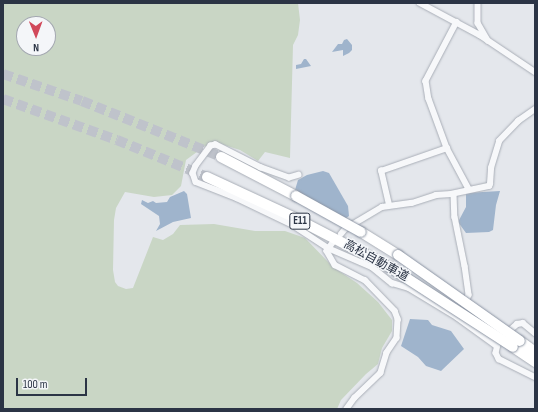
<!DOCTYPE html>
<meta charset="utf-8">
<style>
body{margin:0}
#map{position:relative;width:538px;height:412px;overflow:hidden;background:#e4e7ec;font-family:"Sofia Sans Condensed","Noto Sans JP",sans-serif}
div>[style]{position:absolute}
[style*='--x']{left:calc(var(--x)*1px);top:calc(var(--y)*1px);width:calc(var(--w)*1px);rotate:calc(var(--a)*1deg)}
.green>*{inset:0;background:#c9d6c5}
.water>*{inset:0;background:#9fb4cc}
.motorway-tunnel>*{height:10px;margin-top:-5px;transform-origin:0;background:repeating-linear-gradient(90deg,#bfc3cb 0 10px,transparent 0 15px)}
.roads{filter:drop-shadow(0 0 1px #a9aeb7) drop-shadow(0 0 1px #a9aeb7)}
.minor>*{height:5.5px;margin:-2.75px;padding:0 2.75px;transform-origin:2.75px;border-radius:2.75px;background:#f7f8fa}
.motorway>*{height:10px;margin:-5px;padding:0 5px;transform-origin:5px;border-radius:5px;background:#fff}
.bridges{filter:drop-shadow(0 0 1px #8b94a3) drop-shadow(0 0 1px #8b94a3)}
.motorway-bridge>*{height:10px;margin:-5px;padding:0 5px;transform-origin:5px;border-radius:5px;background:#fff}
span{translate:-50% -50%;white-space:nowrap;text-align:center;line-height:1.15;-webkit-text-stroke:3px #f4f6f9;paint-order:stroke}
.shield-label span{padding:1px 3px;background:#f4f6f9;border:1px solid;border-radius:3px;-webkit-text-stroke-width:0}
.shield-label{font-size:11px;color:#2b3445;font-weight:700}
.street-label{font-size:12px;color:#2b3445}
.frame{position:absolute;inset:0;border:4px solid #2b3445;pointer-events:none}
.north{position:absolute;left:16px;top:16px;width:40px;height:40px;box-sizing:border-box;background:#f4f6f9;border:1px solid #a4a8b1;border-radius:50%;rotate:179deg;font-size:11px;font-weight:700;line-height:16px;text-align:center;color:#2b3445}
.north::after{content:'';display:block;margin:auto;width:14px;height:18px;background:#d1495b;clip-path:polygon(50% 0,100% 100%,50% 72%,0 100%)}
.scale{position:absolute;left:16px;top:378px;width:71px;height:18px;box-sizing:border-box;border:2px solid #2b3445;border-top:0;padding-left:5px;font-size:12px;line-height:14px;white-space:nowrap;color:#2b3445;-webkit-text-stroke:3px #f4f6f9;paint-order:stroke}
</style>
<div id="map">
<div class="green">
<i style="clip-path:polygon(evenodd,3px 3px,298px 3px,300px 20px,298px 35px,293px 45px,290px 158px,265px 152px,258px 161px,240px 150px,221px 144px,205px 146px,186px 160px,181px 186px,172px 195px,154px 197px,125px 192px,116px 208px,114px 220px,113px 270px,115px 282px,118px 286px,126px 289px,133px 288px,153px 237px,163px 240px,173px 234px,180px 225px,214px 224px,255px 231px,285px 231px,305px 238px,333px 267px,357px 283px,378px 302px,392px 320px,392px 331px,382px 348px,378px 364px,366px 374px,341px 400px,337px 409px,3px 409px,3px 3px,24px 24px,48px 24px,48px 48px,24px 48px,24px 24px)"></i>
</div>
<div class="water">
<i style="clip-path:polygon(347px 39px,352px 45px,352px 50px,349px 53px,343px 56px,343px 50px,332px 52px,338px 44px,342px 44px,344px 40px)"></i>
<i style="clip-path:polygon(304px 59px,306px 59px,311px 66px,296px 69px,296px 65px,301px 64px)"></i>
<i style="clip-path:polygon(323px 171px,329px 173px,348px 206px,349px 216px,338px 224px,296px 201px,295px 190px,298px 180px,307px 175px)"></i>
<i style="clip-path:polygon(184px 191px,187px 194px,191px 218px,173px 222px,156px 231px,160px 224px,159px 216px,141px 204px,142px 200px,148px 203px,153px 201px,156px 203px,167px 202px,170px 197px)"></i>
<i style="clip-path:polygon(500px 191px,496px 205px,493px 230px,489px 232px,466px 233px,458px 222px,466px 207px,466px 193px)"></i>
<i style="clip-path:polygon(410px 319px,428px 320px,432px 325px,451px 331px,464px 349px,441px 371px,426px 366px,418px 357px,401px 346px)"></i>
</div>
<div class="motorway-tunnel">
<i style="--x:3;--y:74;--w:83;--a:18.9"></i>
<i style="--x:82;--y:101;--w:150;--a:21.9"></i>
<i style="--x:3;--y:99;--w:121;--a:19.8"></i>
<i style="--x:117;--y:140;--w:97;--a:22.3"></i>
</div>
<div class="roads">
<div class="minor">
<i style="--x:420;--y:3;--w:68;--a:28.1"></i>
<i style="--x:480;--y:35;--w:66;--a:33.9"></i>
<i style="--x:478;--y:3;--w:20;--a:90"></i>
<i style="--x:478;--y:23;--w:20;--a:60"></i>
<i style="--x:457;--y:22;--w:67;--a:117.7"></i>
<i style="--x:426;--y:81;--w:18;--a:81"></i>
<i style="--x:429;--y:99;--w:52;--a:69.8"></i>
<i style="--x:447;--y:148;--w:47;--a:61.8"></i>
<i style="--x:299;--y:175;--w:10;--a:163"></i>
<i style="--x:289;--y:178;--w:30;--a:-160"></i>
<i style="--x:261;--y:168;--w:51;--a:-152.9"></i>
<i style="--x:216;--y:145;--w:5;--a:169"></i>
<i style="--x:211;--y:146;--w:25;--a:127"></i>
<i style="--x:196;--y:166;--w:8;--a:113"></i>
<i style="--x:193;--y:173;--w:9;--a:72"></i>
<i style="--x:196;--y:182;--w:44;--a:21.3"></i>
<i style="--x:237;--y:198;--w:62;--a:25.7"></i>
<i style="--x:293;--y:225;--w:42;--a:33.3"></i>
<i style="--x:328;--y:248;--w:48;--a:23.4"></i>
<i style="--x:372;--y:267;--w:26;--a:39"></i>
<i style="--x:392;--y:283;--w:18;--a:16"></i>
<i style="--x:409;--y:288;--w:56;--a:31.1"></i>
<i style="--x:457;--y:317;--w:49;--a:35.9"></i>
<i style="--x:454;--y:194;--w:23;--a:88"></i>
<i style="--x:455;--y:217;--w:50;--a:78.5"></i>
<i style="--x:465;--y:266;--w:29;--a:82"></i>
<i style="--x:469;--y:295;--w:11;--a:112"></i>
<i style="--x:389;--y:205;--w:35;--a:-103"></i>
<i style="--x:381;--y:171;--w:70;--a:-19.2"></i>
<i style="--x:341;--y:234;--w:6;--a:-51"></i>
<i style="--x:345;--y:229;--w:43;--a:-30.7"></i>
<i style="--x:382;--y:207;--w:30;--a:-8"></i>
<i style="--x:412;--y:203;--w:25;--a:-18"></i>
<i style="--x:436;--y:195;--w:15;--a:-4"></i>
<i style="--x:451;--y:194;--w:39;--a:-12"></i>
<i style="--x:489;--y:186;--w:2;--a:-63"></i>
<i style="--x:490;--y:184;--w:16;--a:-86"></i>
<i style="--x:491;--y:168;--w:28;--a:-73"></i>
<i style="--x:499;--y:141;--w:28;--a:-46"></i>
<i style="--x:518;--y:121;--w:21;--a:-35"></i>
<i style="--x:333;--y:243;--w:10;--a:127"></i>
<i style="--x:327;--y:251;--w:16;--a:60"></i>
<i style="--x:335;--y:265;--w:34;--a:27"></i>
<i style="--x:365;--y:280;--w:43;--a:45.9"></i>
<i style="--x:395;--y:311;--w:9;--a:69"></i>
<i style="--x:398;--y:319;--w:19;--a:93"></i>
<i style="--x:397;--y:338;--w:18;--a:124"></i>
<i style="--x:387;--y:353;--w:21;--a:107"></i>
<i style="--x:381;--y:373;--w:36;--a:136"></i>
<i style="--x:355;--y:398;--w:14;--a:126"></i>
<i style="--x:507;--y:333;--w:13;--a:-42"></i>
<i style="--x:517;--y:324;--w:6;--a:-9"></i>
<i style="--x:523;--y:323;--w:16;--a:40"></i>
<i style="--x:498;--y:345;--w:8;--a:104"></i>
<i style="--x:496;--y:353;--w:7;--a:63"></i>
<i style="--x:499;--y:359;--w:40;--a:26.6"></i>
</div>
<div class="motorway">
<i style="--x:221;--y:157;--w:85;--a:27.5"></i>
<i style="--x:207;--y:177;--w:95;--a:24.9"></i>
<i style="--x:293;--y:217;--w:110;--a:27.5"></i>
<i style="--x:361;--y:232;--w:44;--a:31.9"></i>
<i style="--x:520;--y:341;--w:19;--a:36"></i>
<i style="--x:513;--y:347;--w:27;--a:34"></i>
</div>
</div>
<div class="bridges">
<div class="motorway-bridge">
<i style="--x:296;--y:196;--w:74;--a:29"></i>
<i style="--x:398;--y:255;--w:149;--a:35.2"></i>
<i style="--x:391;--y:268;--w:145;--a:32.9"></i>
</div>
</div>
<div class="shield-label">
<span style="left:300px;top:221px">E11</span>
</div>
<div class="street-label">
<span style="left:376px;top:261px;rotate:29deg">高松自動車道</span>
</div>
<div class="frame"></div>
<div class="north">N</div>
<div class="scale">100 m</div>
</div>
